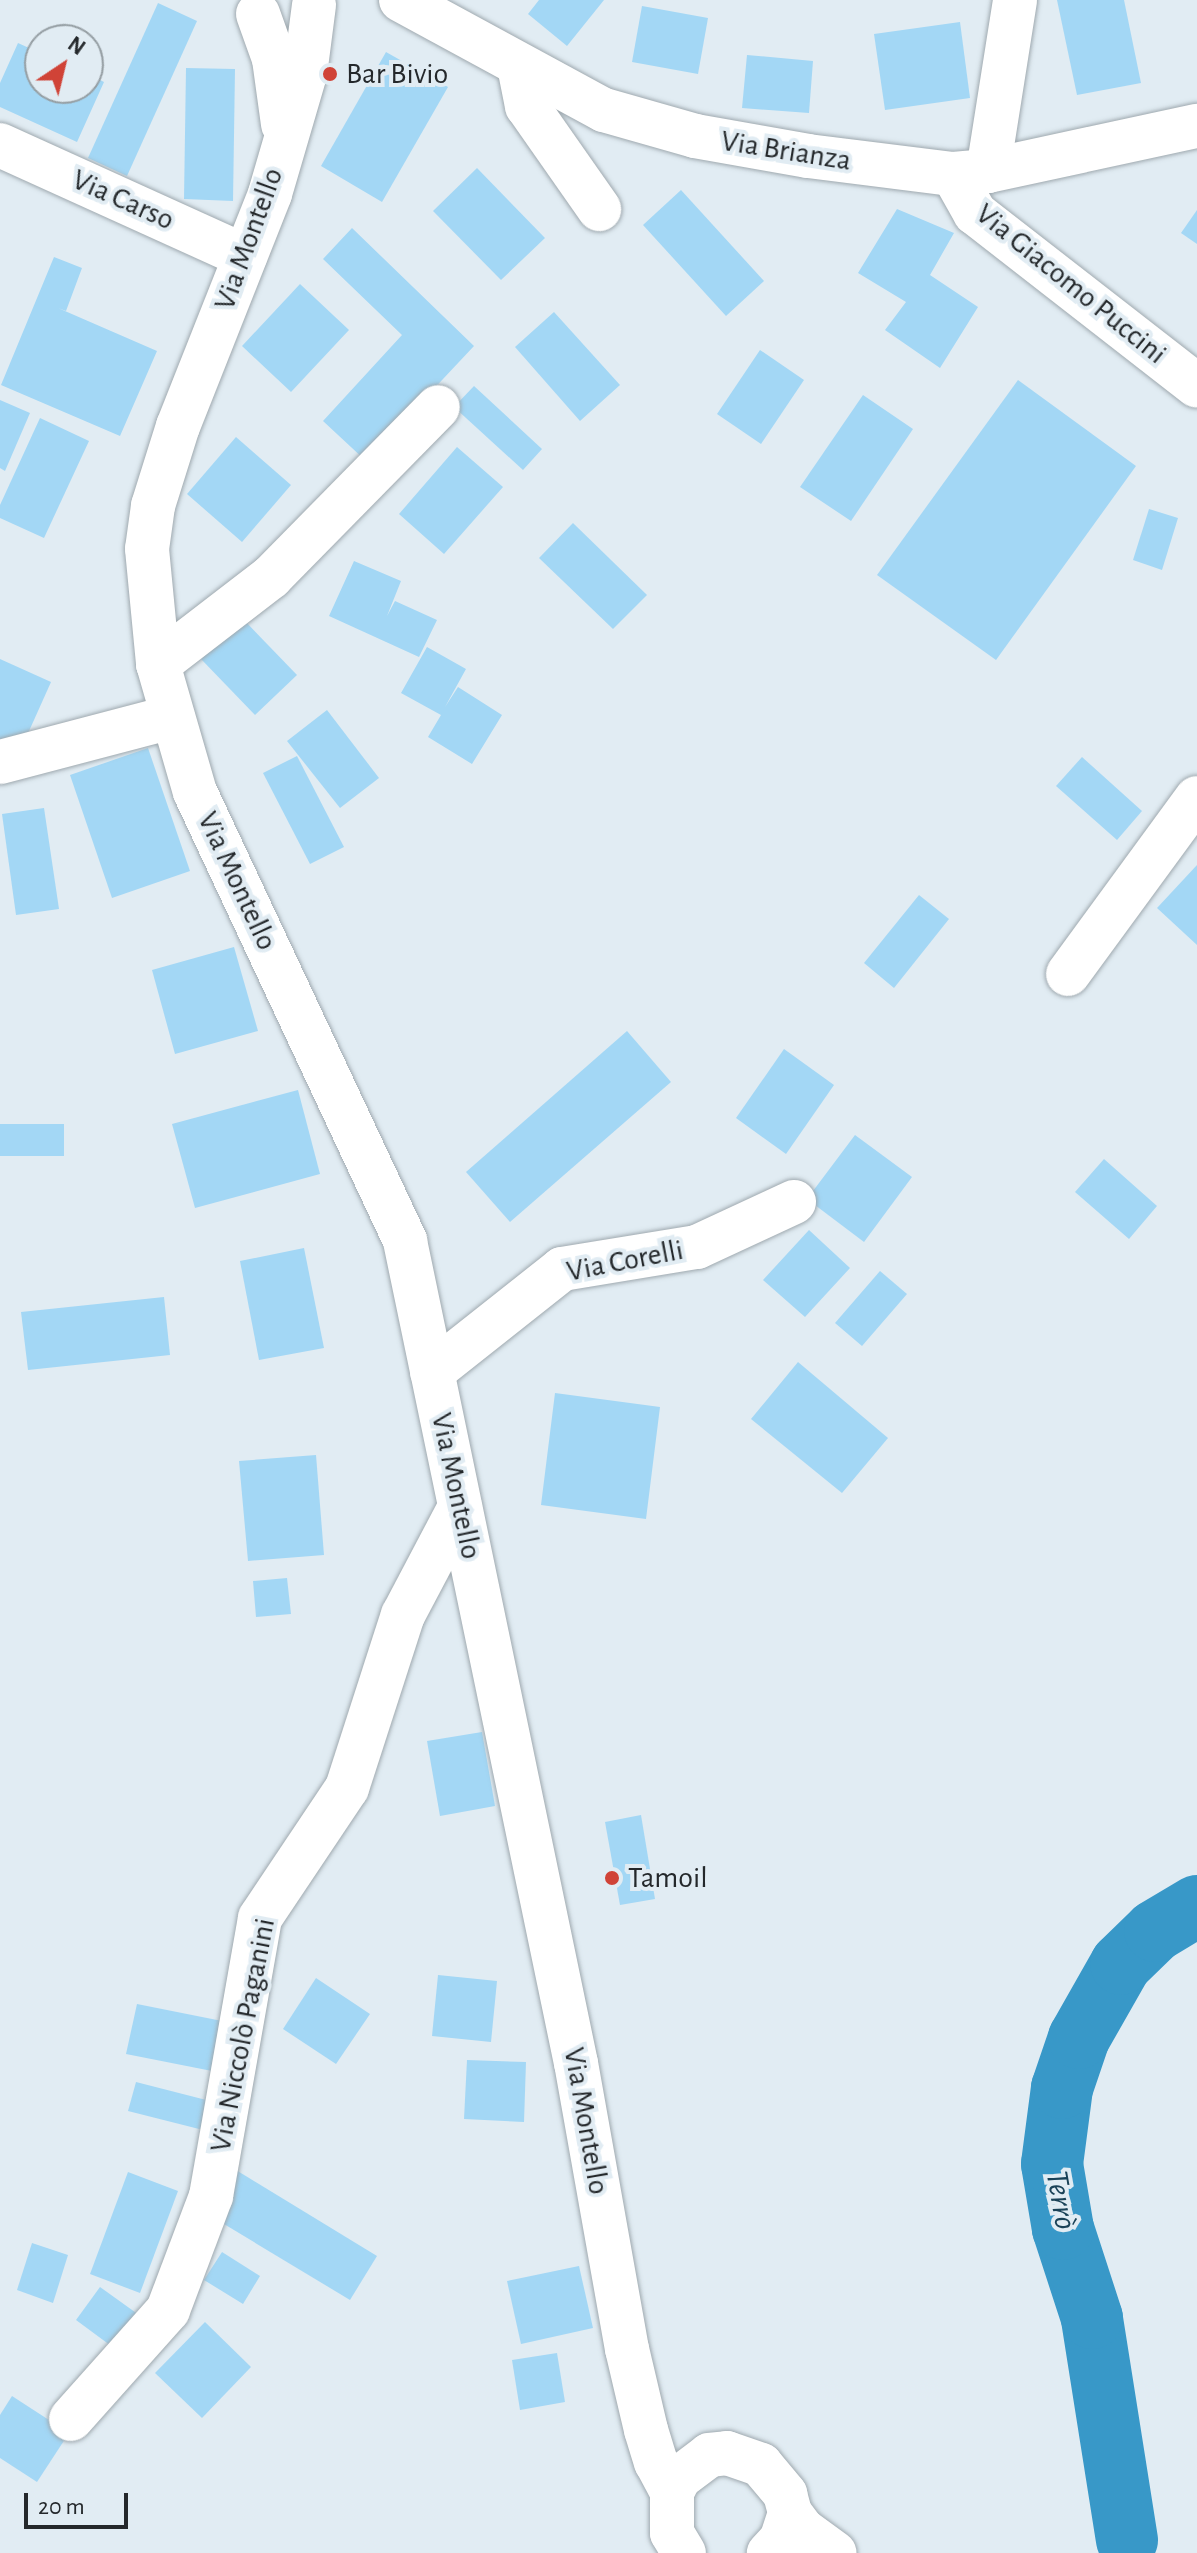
<!DOCTYPE html>
<meta charset="utf-8">
<style>
body{margin:0}
#map{position:relative;width:1197px;height:2553px;overflow:hidden;background:#e1ecf3;font-family:"Alegreya Sans",sans-serif}
div>[style]{position:absolute}
[style*='--x']{left:calc(var(--x)*1px);top:calc(var(--y)*1px);width:calc(var(--w)*1px);rotate:calc(var(--a)*1deg)}
.river>*{height:62px;margin:-31px;padding:0 31px;transform-origin:31px;border-radius:31px;background:#3898c8}
.building>*{inset:0;background:#a3d7f5}
.roads{filter:drop-shadow(0 0 2px #9fa9af) drop-shadow(0 0 2px #9fa9af)}
.minor>*{height:44px;margin:-22px;padding:0 22px;transform-origin:22px;border-radius:22px;background:#fff}
.dots>*{width:22px;height:22px;translate:-50% -50%;box-sizing:border-box;border:4px solid #e1ecf3;border-radius:50%}
span{translate:-50% -50%;white-space:nowrap;text-align:center;line-height:1.15;-webkit-text-stroke:8px #e1ecf3;paint-order:stroke}
.poi-label{font-size:30px;color:#24282b}
.left{translate:0 -50%;text-align:left}
.street-label{font-size:30px;color:#24282b}
.water-label{font-size:32px;color:#1a4257;font-style:italic}
.north{position:absolute;left:24px;top:24px;width:80px;height:80px;box-sizing:border-box;background:#e1ecf3;border:2px solid #959ea3;border-radius:50%;rotate:35deg;font-size:22px;font-weight:700;line-height:32px;text-align:center;color:#24282b}
.north::after{content:'';display:block;margin:auto;width:28px;height:36px;background:#d04337;clip-path:polygon(50% 0,100% 100%,50% 72%,0 100%)}
.scale{position:absolute;left:24px;top:2493px;width:104px;height:36px;box-sizing:border-box;border:4px solid #24282b;border-top:0;padding-left:10px;font-size:24px;line-height:28px;white-space:nowrap;color:#24282b;-webkit-text-stroke:6px #e1ecf3;paint-order:stroke}
</style>
<div id="map">
<div class="river">
<i style="--x:1127;--y:2540;--w:225;--a:-99"></i>
<i style="--x:1092;--y:2318;--w:94;--a:-108"></i>
<i style="--x:1063;--y:2229;--w:66;--a:-99.6"></i>
<i style="--x:1052;--y:2164;--w:77;--a:-82.5"></i>
<i style="--x:1062;--y:2088;--w:53;--a:-71.2"></i>
<i style="--x:1079;--y:2038;--w:85;--a:-60.4"></i>
<i style="--x:1121;--y:1964;--w:47;--a:-44.1"></i>
<i style="--x:1155;--y:1931;--w:49;--a:-30.8"></i>
</div>
<div class="building">
<i style="clip-path:polygon(539px 0,604px 0,567px 46px,528px 14px)"></i>
<i style="clip-path:polygon(1057px 0,1124px 0,1141px 83px,1077px 95px)"></i>
<i style="clip-path:polygon(158px 3px,197px 21px,127px 176px,88px 158px)"></i>
<i style="clip-path:polygon(642px 6px,708px 18px,698px 74px,632px 62px)"></i>
<i style="clip-path:polygon(960px 22px,970px 98px,885px 110px,874px 34px)"></i>
<i style="clip-path:polygon(18px 43px,40px 53px,40px 88px,88px 88px,88px 74px,104px 82px,77px 142px,0 107px,0 83px)"></i>
<i style="clip-path:polygon(386px 52px,448px 87px,382px 202px,321px 166px)"></i>
<i style="clip-path:polygon(747px 55px,813px 61px,809px 113px,742px 108px)"></i>
<i style="clip-path:polygon(186px 68px,235px 69px,233px 201px,184px 199px)"></i>
<i style="clip-path:polygon(477px 168px,545px 238px,501px 280px,433px 211px)"></i>
<i style="clip-path:polygon(681px 190px,764px 281px,726px 316px,643px 225px)"></i>
<i style="clip-path:polygon(897px 209px,954px 233px,930px 275px,978px 307px,940px 368px,885px 330px,906px 302px,858px 273px)"></i>
<i style="clip-path:polygon(1197px 210px,1197px 244px,1181px 233px)"></i>
<i style="clip-path:polygon(352px 228px,474px 346px,366px 461px,323px 421px,402px 335px,323px 259px)"></i>
<i style="clip-path:polygon(54px 257px,82px 268px,66px 311px,58px 308px,157px 351px,120px 436px,1px 385px)"></i>
<i style="clip-path:polygon(300px 284px,349px 330px,291px 392px,242px 346px)"></i>
<i style="clip-path:polygon(554px 312px,620px 385px,580px 421px,515px 347px)"></i>
<i style="clip-path:polygon(760px 350px,804px 380px,761px 444px,717px 414px)"></i>
<i style="clip-path:polygon(1018px 380px,1136px 466px,996px 660px,877px 575px)"></i>
<i style="clip-path:polygon(474px 386px,542px 449px,523px 470px,454px 407px)"></i>
<i style="clip-path:polygon(863px 395px,913px 429px,851px 521px,800px 487px)"></i>
<i style="clip-path:polygon(0 400px,30px 413px,5px 471px,0 468px)"></i>
<i style="clip-path:polygon(40px 418px,89px 441px,44px 538px,0 518px,0 505px)"></i>
<i style="clip-path:polygon(236px 437px,291px 485px,242px 542px,187px 494px)"></i>
<i style="clip-path:polygon(457px 447px,503px 487px,444px 554px,399px 514px)"></i>
<i style="clip-path:polygon(1149px 509px,1178px 518px,1162px 570px,1133px 560px)"></i>
<i style="clip-path:polygon(573px 523px,647px 595px,613px 629px,539px 558px)"></i>
<i style="clip-path:polygon(354px 561px,401px 581px,387px 616px,395px 601px,437px 620px,419px 657px,329px 616px)"></i>
<i style="clip-path:polygon(243px 619px,297px 675px,255px 715px,201px 659px)"></i>
<i style="clip-path:polygon(427px 647px,466px 669px,445px 707px,458px 687px,502px 715px,472px 764px,428px 737px,441px 715px,401px 693px)"></i>
<i style="clip-path:polygon(0 659px,51px 682px,21px 749px,0 740px)"></i>
<i style="clip-path:polygon(327px 710px,379px 778px,340px 808px,287px 741px)"></i>
<i style="clip-path:polygon(148px 748px,190px 871px,112px 898px,70px 775px)"></i>
<i style="clip-path:polygon(297px 756px,344px 847px,310px 864px,263px 773px)"></i>
<i style="clip-path:polygon(1082px 757px,1142px 811px,1117px 840px,1056px 786px)"></i>
<i style="clip-path:polygon(44px 808px,59px 909px,16px 915px,2px 814px)"></i>
<i style="clip-path:polygon(1197px 865px,1197px 945px,1157px 908px)"></i>
<i style="clip-path:polygon(919px 895px,949px 919px,894px 988px,864px 963px)"></i>
<i style="clip-path:polygon(234px 947px,258px 1031px,175px 1054px,152px 970px)"></i>
<i style="clip-path:polygon(627px 1031px,671px 1082px,510px 1222px,466px 1172px)"></i>
<i style="clip-path:polygon(784px 1049px,834px 1085px,786px 1154px,736px 1118px)"></i>
<i style="clip-path:polygon(298px 1090px,320px 1174px,195px 1208px,172px 1124px)"></i>
<i style="clip-path:polygon(0 1124px,64px 1124px,64px 1156px,0 1156px)"></i>
<i style="clip-path:polygon(855px 1135px,912px 1177px,864px 1242px,807px 1199px)"></i>
<i style="clip-path:polygon(1104px 1159px,1157px 1206px,1129px 1239px,1075px 1192px)"></i>
<i style="clip-path:polygon(809px 1230px,850px 1268px,805px 1317px,763px 1280px)"></i>
<i style="clip-path:polygon(304px 1248px,324px 1348px,259px 1360px,240px 1261px)"></i>
<i style="clip-path:polygon(880px 1271px,907px 1294px,862px 1346px,835px 1323px)"></i>
<i style="clip-path:polygon(164px 1297px,170px 1355px,28px 1370px,21px 1312px)"></i>
<i style="clip-path:polygon(798px 1362px,888px 1438px,842px 1493px,751px 1419px)"></i>
<i style="clip-path:polygon(555px 1393px,660px 1407px,646px 1519px,541px 1505px)"></i>
<i style="clip-path:polygon(316px 1455px,324px 1555px,248px 1561px,239px 1461px)"></i>
<i style="clip-path:polygon(287px 1578px,291px 1614px,256px 1617px,253px 1581px)"></i>
<i style="clip-path:polygon(482px 1732px,495px 1806px,440px 1816px,427px 1741px)"></i>
<i style="clip-path:polygon(641px 1815px,655px 1899px,620px 1905px,605px 1822px)"></i>
<i style="clip-path:polygon(438px 1975px,497px 1981px,491px 2042px,432px 2036px)"></i>
<i style="clip-path:polygon(316px 1978px,370px 2014px,336px 2064px,283px 2029px)"></i>
<i style="clip-path:polygon(137px 2004px,222px 2021px,212px 2071px,126px 2054px)"></i>
<i style="clip-path:polygon(467px 2060px,526px 2062px,524px 2122px,464px 2119px)"></i>
<i style="clip-path:polygon(136px 2082px,214px 2102px,207px 2131px,128px 2111px)"></i>
<i style="clip-path:polygon(236px 2170px,377px 2256px,350px 2300px,209px 2215px)"></i>
<i style="clip-path:polygon(128px 2172px,178px 2191px,140px 2293px,90px 2274px)"></i>
<i style="clip-path:polygon(32px 2243px,68px 2255px,53px 2303px,17px 2290px)"></i>
<i style="clip-path:polygon(222px 2252px,260px 2276px,243px 2304px,204px 2280px)"></i>
<i style="clip-path:polygon(579px 2266px,593px 2328px,521px 2344px,507px 2281px)"></i>
<i style="clip-path:polygon(100px 2287px,146px 2320px,122px 2354px,76px 2320px)"></i>
<i style="clip-path:polygon(205px 2322px,251px 2367px,202px 2418px,155px 2373px)"></i>
<i style="clip-path:polygon(557px 2353px,565px 2402px,520px 2410px,512px 2360px)"></i>
<i style="clip-path:polygon(12px 2396px,69px 2433px,37px 2482px,0 2458px,0 2415px)"></i>
</div>
<div class="roads">
<div class="minor">
<i style="--x:401;--y:0;--w:231;--a:28.5"></i>
<i style="--x:604;--y:110;--w:95;--a:15.9"></i>
<i style="--x:695;--y:136;--w:115;--a:10"></i>
<i style="--x:808;--y:156;--w:146;--a:7.1"></i>
<i style="--x:953;--y:174;--w:35;--a:-5"></i>
<i style="--x:988;--y:171;--w:214;--a:-12.2"></i>
<i style="--x:314;--y:5;--w:70;--a:97.4"></i>
<i style="--x:305;--y:74;--w:125;--a:106.3"></i>
<i style="--x:270;--y:194;--w:250;--a:111.6"></i>
<i style="--x:178;--y:426;--w:84;--a:107.4"></i>
<i style="--x:153;--y:506;--w:43;--a:97.9"></i>
<i style="--x:147;--y:549;--w:116;--a:84.5"></i>
<i style="--x:158;--y:664;--w:133;--a:73.9"></i>
<i style="--x:195;--y:792;--w:496;--a:64.9"></i>
<i style="--x:405;--y:1241;--w:840;--a:78.25"></i>
<i style="--x:576;--y:2063;--w:291;--a:79.9"></i>
<i style="--x:627;--y:2349;--w:83;--a:76.8"></i>
<i style="--x:646;--y:2430;--w:34;--a:73"></i>
<i style="--x:656;--y:2462;--w:34;--a:62"></i>
<i style="--x:672;--y:2492;--w:41;--a:90"></i>
<i style="--x:672;--y:2533;--w:23;--a:59"></i>
<i style="--x:258;--y:14;--w:48;--a:70.4"></i>
<i style="--x:274;--y:59;--w:66;--a:82.1"></i>
<i style="--x:519;--y:66;--w:41;--a:78.7"></i>
<i style="--x:527;--y:106;--w:126;--a:55"></i>
<i style="--x:0;--y:145;--w:269;--a:24.4"></i>
<i style="--x:988;--y:171;--w:173;--a:-81"></i>
<i style="--x:953;--y:174;--w:45;--a:60.6"></i>
<i style="--x:975;--y:213;--w:281;--a:37.9"></i>
<i style="--x:158;--y:664;--w:143;--a:-37.6"></i>
<i style="--x:271;--y:577;--w:238;--a:-45.5"></i>
<i style="--x:0;--y:762;--w:178;--a:-14.7"></i>
<i style="--x:1068;--y:974;--w:218;--a:-53.8"></i>
<i style="--x:432;--y:1372;--w:166;--a:-38.4"></i>
<i style="--x:562;--y:1269;--w:137;--a:-9.3"></i>
<i style="--x:697;--y:1247;--w:107;--a:-24.9"></i>
<i style="--x:71;--y:2419;--w:146;--a:-48.3"></i>
<i style="--x:168;--y:2310;--w:122;--a:-69.3"></i>
<i style="--x:211;--y:2196;--w:282;--a:-80"></i>
<i style="--x:260;--y:1918;--w:156;--a:-56.2"></i>
<i style="--x:347;--y:1788;--w:182;--a:-72.1"></i>
<i style="--x:403;--y:1615;--w:122;--a:-62.2"></i>
<i style="--x:672;--y:2492;--w:16;--a:-63"></i>
<i style="--x:679;--y:2478;--w:38;--a:-37"></i>
<i style="--x:709;--y:2455;--w:18;--a:-6"></i>
<i style="--x:727;--y:2453;--w:36;--a:19"></i>
<i style="--x:761;--y:2465;--w:38;--a:50"></i>
<i style="--x:785;--y:2494;--w:20;--a:75"></i>
<i style="--x:790;--y:2513;--w:28;--a:108"></i>
<i style="--x:781;--y:2540;--w:18;--a:133"></i>
<i style="--x:790;--y:2513;--w:21;--a:53"></i>
<i style="--x:803;--y:2530;--w:39;--a:36"></i>
</div>
</div>
<div class="dots">
<i style="left:330px;top:74px;background:#d04337"></i>
<i style="left:612px;top:1878px;background:#d04337"></i>
</div>
<div class="poi-label">
<span class="left" style="left:346px;top:74px">Bar Bivio</span>
<span class="left" style="left:628px;top:1878px">Tamoil</span>
</div>
<div class="street-label">
<span style="left:786px;top:151px;rotate:9deg">Via Brianza</span>
<span style="left:123px;top:200px;rotate:24deg">Via Carso</span>
<span style="left:249px;top:239px;rotate:-70deg">Via Montello</span>
<span style="left:1071px;top:284px;rotate:39deg">Via Giacomo Puccini</span>
<span style="left:237px;top:881px;rotate:65deg">Via Montello</span>
<span style="left:625px;top:1261px;rotate:-11deg">Via Corelli</span>
<span style="left:456px;top:1486px;rotate:78deg">Via Montello</span>
<span style="left:243px;top:2035px;rotate:-79deg">Via Niccolò Paganini</span>
<span style="left:586px;top:2121px;rotate:80deg">Via Montello</span>
</div>
<div class="water-label">
<span style="left:1061px;top:2200px;rotate:80deg">Terrò</span>
</div>
<div class="north">N</div>
<div class="scale">20 m</div>
</div>
